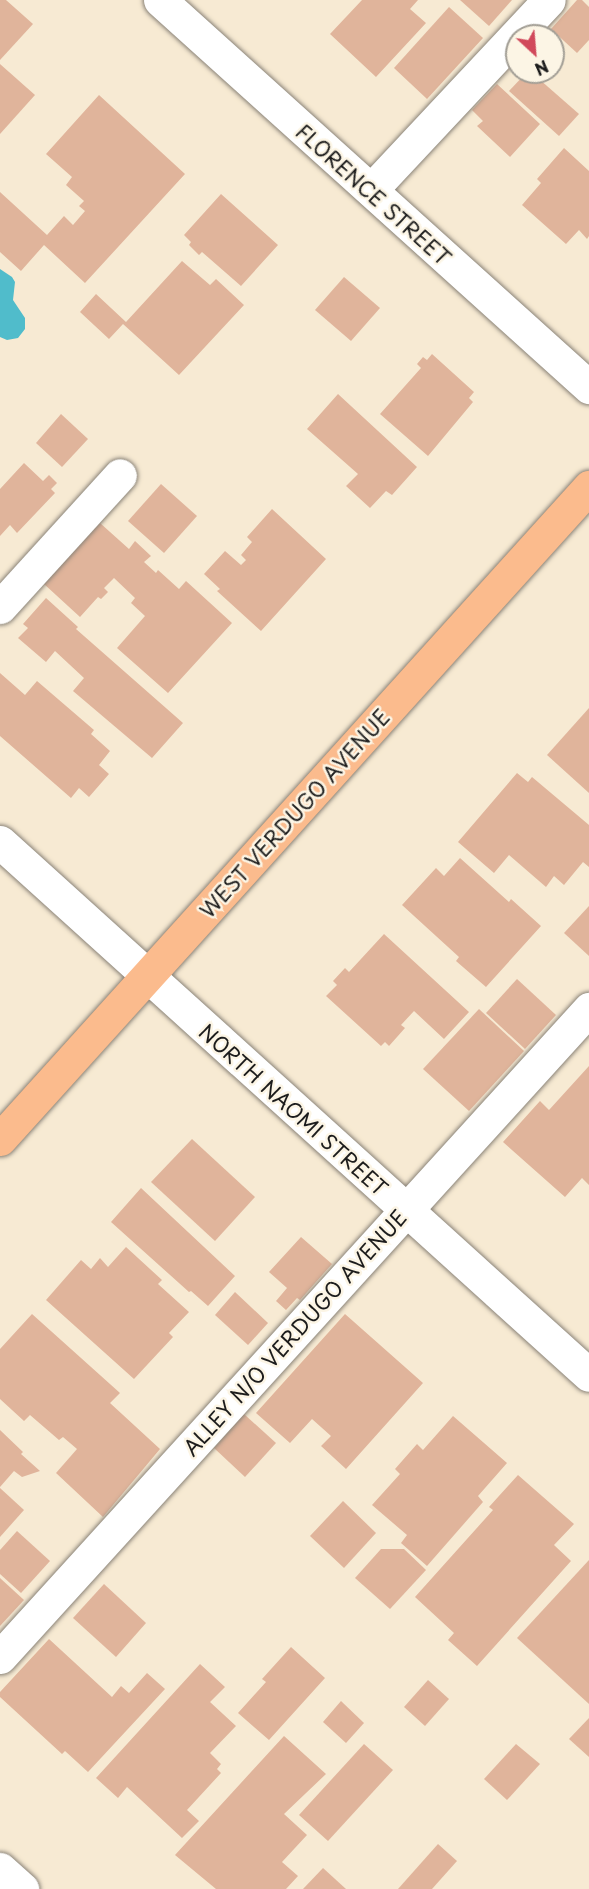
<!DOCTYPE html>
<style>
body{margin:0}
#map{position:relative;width:589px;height:1889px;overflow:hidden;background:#f7ead3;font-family:"Playpen Sans",sans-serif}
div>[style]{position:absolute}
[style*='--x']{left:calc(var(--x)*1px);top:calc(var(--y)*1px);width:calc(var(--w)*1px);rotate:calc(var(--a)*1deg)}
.water>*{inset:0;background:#50bccb}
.building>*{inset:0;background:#e0b49b}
.roads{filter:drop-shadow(0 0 2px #8a8378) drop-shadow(0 0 2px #8a8378)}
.minor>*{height:33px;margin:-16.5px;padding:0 16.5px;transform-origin:16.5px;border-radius:16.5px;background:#fff}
.major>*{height:33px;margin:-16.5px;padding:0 16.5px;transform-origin:16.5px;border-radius:16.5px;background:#fbbb8d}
span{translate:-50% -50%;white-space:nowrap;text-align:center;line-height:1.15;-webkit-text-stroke:5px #fcf5e5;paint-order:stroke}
.street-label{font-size:21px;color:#1c1c1c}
.north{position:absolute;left:505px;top:24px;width:60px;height:60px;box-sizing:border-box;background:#fcf5e5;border:2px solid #a29e95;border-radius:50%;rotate:154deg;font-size:16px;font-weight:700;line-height:24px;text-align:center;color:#1c1c1c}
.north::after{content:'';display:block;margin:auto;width:21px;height:27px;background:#d1495b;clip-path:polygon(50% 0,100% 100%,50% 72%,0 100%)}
</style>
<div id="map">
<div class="water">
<i style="clip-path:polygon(0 269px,12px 277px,15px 282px,13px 300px,25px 318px,25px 329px,18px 338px,7px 340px,0 337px)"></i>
</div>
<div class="building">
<i style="clip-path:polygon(0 0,6px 0,33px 24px,0 60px)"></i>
<i style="clip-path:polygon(362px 0,418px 0,410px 9px,426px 23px,376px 77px,330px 34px)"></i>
<i style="clip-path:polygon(460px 0,512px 0,489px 26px)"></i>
<i style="clip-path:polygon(577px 0,582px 0,589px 7px,589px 40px,577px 53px,551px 29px)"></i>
<i style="clip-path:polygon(449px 7px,483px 38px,427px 99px,394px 68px)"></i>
<i style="clip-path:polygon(0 64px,35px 95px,0 134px)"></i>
<i style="clip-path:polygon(527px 72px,531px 72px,579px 114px,559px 136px,509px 91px)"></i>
<i style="clip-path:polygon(497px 84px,540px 124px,510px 157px,477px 126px,483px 121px,472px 110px)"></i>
<i style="clip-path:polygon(99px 95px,185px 174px,85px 283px,44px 245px,21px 271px,0 252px,0 192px,47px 235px,64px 216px,73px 225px,85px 211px,79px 206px,84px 201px,66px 185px,72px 177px,46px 154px)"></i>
<i style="clip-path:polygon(564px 148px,589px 171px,589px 236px,587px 239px,579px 230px,566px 244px,522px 205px,541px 183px,537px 179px)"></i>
<i style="clip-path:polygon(221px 194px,278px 245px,241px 286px,202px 252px,199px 255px,189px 245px,191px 242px,184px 235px)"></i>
<i style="clip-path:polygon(182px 261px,210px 285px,216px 279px,244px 305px,179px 375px,123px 324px,109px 339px,80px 312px,96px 294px,126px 322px)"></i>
<i style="clip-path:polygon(344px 277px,380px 308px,351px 341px,315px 310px)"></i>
<i style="clip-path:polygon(432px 354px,474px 392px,469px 398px,473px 402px,428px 456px,380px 414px,421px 368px,417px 364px,423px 357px,427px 360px)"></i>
<i style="clip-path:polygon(338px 394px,417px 467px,392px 495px,386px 491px,370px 508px,346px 486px,358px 474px,307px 429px)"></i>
<i style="clip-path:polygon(61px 414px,88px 439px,62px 467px,36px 443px)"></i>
<i style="clip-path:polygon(24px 463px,43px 481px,49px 475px,57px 483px,51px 489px,55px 493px,17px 533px,10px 525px,0 536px,0 489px)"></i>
<i style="clip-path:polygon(161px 484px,197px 516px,164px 553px,128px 521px)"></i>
<i style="clip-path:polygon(272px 509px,326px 559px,261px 631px,217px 591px,220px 589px,204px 574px,225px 551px,241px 565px,246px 560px,241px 555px,252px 542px,247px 537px)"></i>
<i style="clip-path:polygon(100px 523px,129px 549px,135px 541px,151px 556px,144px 562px,156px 573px,158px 570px,179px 589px,186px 581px,232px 623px,168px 693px,117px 648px,145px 616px,131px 603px,135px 598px,114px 578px,104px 588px,108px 592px,101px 599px,98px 597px,80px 617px,44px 584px)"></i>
<i style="clip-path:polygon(46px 598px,78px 627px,76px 629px,183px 723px,152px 758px,73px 691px,84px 678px,55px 651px,46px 662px,18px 638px,28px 628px,23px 624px)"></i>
<i style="clip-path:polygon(0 673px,25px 695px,37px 681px,94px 730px,91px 734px,110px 751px,99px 765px,109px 774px,89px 797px,79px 788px,71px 798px,0 736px)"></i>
<i style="clip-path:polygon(589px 708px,589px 793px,547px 755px)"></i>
<i style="clip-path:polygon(517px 773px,528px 782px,532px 777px,589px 825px,589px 867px,583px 862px,564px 885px,554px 876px,546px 887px,509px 855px,494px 873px,458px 842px)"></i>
<i style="clip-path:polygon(460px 858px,509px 902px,511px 899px,541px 926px,486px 987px,456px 961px,459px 957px,402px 905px,436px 868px,444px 876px)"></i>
<i style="clip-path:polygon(589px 906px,589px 956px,564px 933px)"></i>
<i style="clip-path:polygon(384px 934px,469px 1012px,444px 1039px,414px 1011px,401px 1025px,405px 1028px,389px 1046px,385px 1042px,381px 1046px,326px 996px,337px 985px,333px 981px,345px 968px,349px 972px)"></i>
<i style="clip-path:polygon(517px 979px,556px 1015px,525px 1049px,486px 1013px)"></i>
<i style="clip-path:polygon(479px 1009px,524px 1051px,469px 1111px,423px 1069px)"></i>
<i style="clip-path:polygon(589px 1066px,589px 1185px,582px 1178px,565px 1197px,503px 1142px,540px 1101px,549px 1110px)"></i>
<i style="clip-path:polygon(192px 1139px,255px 1197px,215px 1241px,151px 1182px)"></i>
<i style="clip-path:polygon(141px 1188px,235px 1276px,208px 1306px,191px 1291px,189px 1292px,111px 1222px)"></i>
<i style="clip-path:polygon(301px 1237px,332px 1264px,300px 1300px,297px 1298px,286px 1310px,276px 1301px,287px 1288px,269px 1272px)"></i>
<i style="clip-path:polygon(126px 1247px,162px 1280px,158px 1284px,189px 1312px,169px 1333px,173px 1337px,134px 1379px,46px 1300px,81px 1260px,91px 1269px,100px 1258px,108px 1267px)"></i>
<i style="clip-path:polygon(235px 1292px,268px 1323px,248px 1345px,215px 1315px)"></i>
<i style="clip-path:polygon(32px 1314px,120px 1393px,110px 1403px,160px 1449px,103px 1517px,56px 1473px,77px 1449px,63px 1437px,59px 1440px,30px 1415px,24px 1421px,0 1399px,0 1349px)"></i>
<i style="clip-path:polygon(345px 1314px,423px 1383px,346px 1469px,321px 1446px,331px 1436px,312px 1419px,290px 1443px,256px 1413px)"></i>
<i style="clip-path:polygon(244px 1414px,276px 1443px,245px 1477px,214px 1448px)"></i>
<i style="clip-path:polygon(453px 1416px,507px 1463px,478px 1496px,483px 1502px,427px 1566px,401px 1543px,407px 1535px,372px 1505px,400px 1474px,395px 1469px,417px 1444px,423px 1450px)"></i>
<i style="clip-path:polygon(0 1430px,23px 1452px,21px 1454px,40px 1471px,22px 1477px,14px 1471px,0 1487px)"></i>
<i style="clip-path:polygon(518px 1475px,574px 1524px,554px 1545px,571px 1561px,477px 1666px,448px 1640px,454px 1633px,415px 1597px,493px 1510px,489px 1507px)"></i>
<i style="clip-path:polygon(0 1488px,24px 1510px,0 1537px)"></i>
<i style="clip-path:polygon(343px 1501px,376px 1533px,344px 1568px,310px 1536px)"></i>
<i style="clip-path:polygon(17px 1531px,50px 1561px,21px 1593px,0 1574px,0 1550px)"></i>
<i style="clip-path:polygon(381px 1549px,404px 1549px,426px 1570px,390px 1609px,355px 1578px)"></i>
<i style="clip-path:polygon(589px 1560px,589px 1704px,517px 1638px)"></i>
<i style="clip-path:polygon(0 1578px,24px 1600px,0 1626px)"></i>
<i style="clip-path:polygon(104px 1584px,146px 1623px,116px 1657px,73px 1618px)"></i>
<i style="clip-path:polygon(49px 1639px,112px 1697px,121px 1686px,129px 1693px,147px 1673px,165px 1689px,88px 1772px,65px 1751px,62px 1754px,0 1697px,0 1692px)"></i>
<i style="clip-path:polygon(291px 1647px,325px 1678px,269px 1740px,238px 1713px,266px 1682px,262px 1679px)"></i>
<i style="clip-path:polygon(200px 1664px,225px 1687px,210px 1702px,236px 1726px,210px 1753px,221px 1764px,217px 1769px,221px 1773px,187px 1810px,199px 1821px,182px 1838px,127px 1787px,118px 1798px,96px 1778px)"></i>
<i style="clip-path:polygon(428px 1680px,449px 1699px,425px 1726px,404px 1707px)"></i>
<i style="clip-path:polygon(341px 1701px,364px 1723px,346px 1743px,323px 1722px)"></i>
<i style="clip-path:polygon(589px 1718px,589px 1757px,569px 1739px)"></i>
<i style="clip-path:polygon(284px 1736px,326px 1774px,284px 1814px,307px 1835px,282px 1862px,298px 1876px,286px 1889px,216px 1889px,175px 1855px)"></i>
<i style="clip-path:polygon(364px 1744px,393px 1770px,328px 1841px,299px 1815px)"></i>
<i style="clip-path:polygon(516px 1744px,540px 1764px,507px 1800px,484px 1779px)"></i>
<i style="clip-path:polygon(438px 1844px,457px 1861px,432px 1889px,398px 1889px)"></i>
<i style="clip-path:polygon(323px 1868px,346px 1889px,303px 1889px)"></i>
</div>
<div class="roads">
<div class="minor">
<i style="--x:160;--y:0;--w:578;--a:42.05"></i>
<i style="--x:371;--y:190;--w:260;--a:-46.9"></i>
<i style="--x:0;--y:607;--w:178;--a:-47.7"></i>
<i style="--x:0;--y:842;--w:794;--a:42.14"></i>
<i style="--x:0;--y:1657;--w:876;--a:-47.73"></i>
<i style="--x:0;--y:1869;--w:30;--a:42"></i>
</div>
<div class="major">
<i style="--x:0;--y:1139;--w:879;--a:-47.91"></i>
</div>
</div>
<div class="street-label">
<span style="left:374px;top:194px;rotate:42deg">FLORENCE STREET</span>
<span style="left:294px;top:813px;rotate:-48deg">WEST VERDUGO AVENUE</span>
<span style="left:294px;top:1109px;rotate:42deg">NORTH NAOMI STREET</span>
<span style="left:294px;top:1332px;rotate:-48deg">ALLEY N/O VERDUGO AVENUE</span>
</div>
<div class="north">N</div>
</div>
